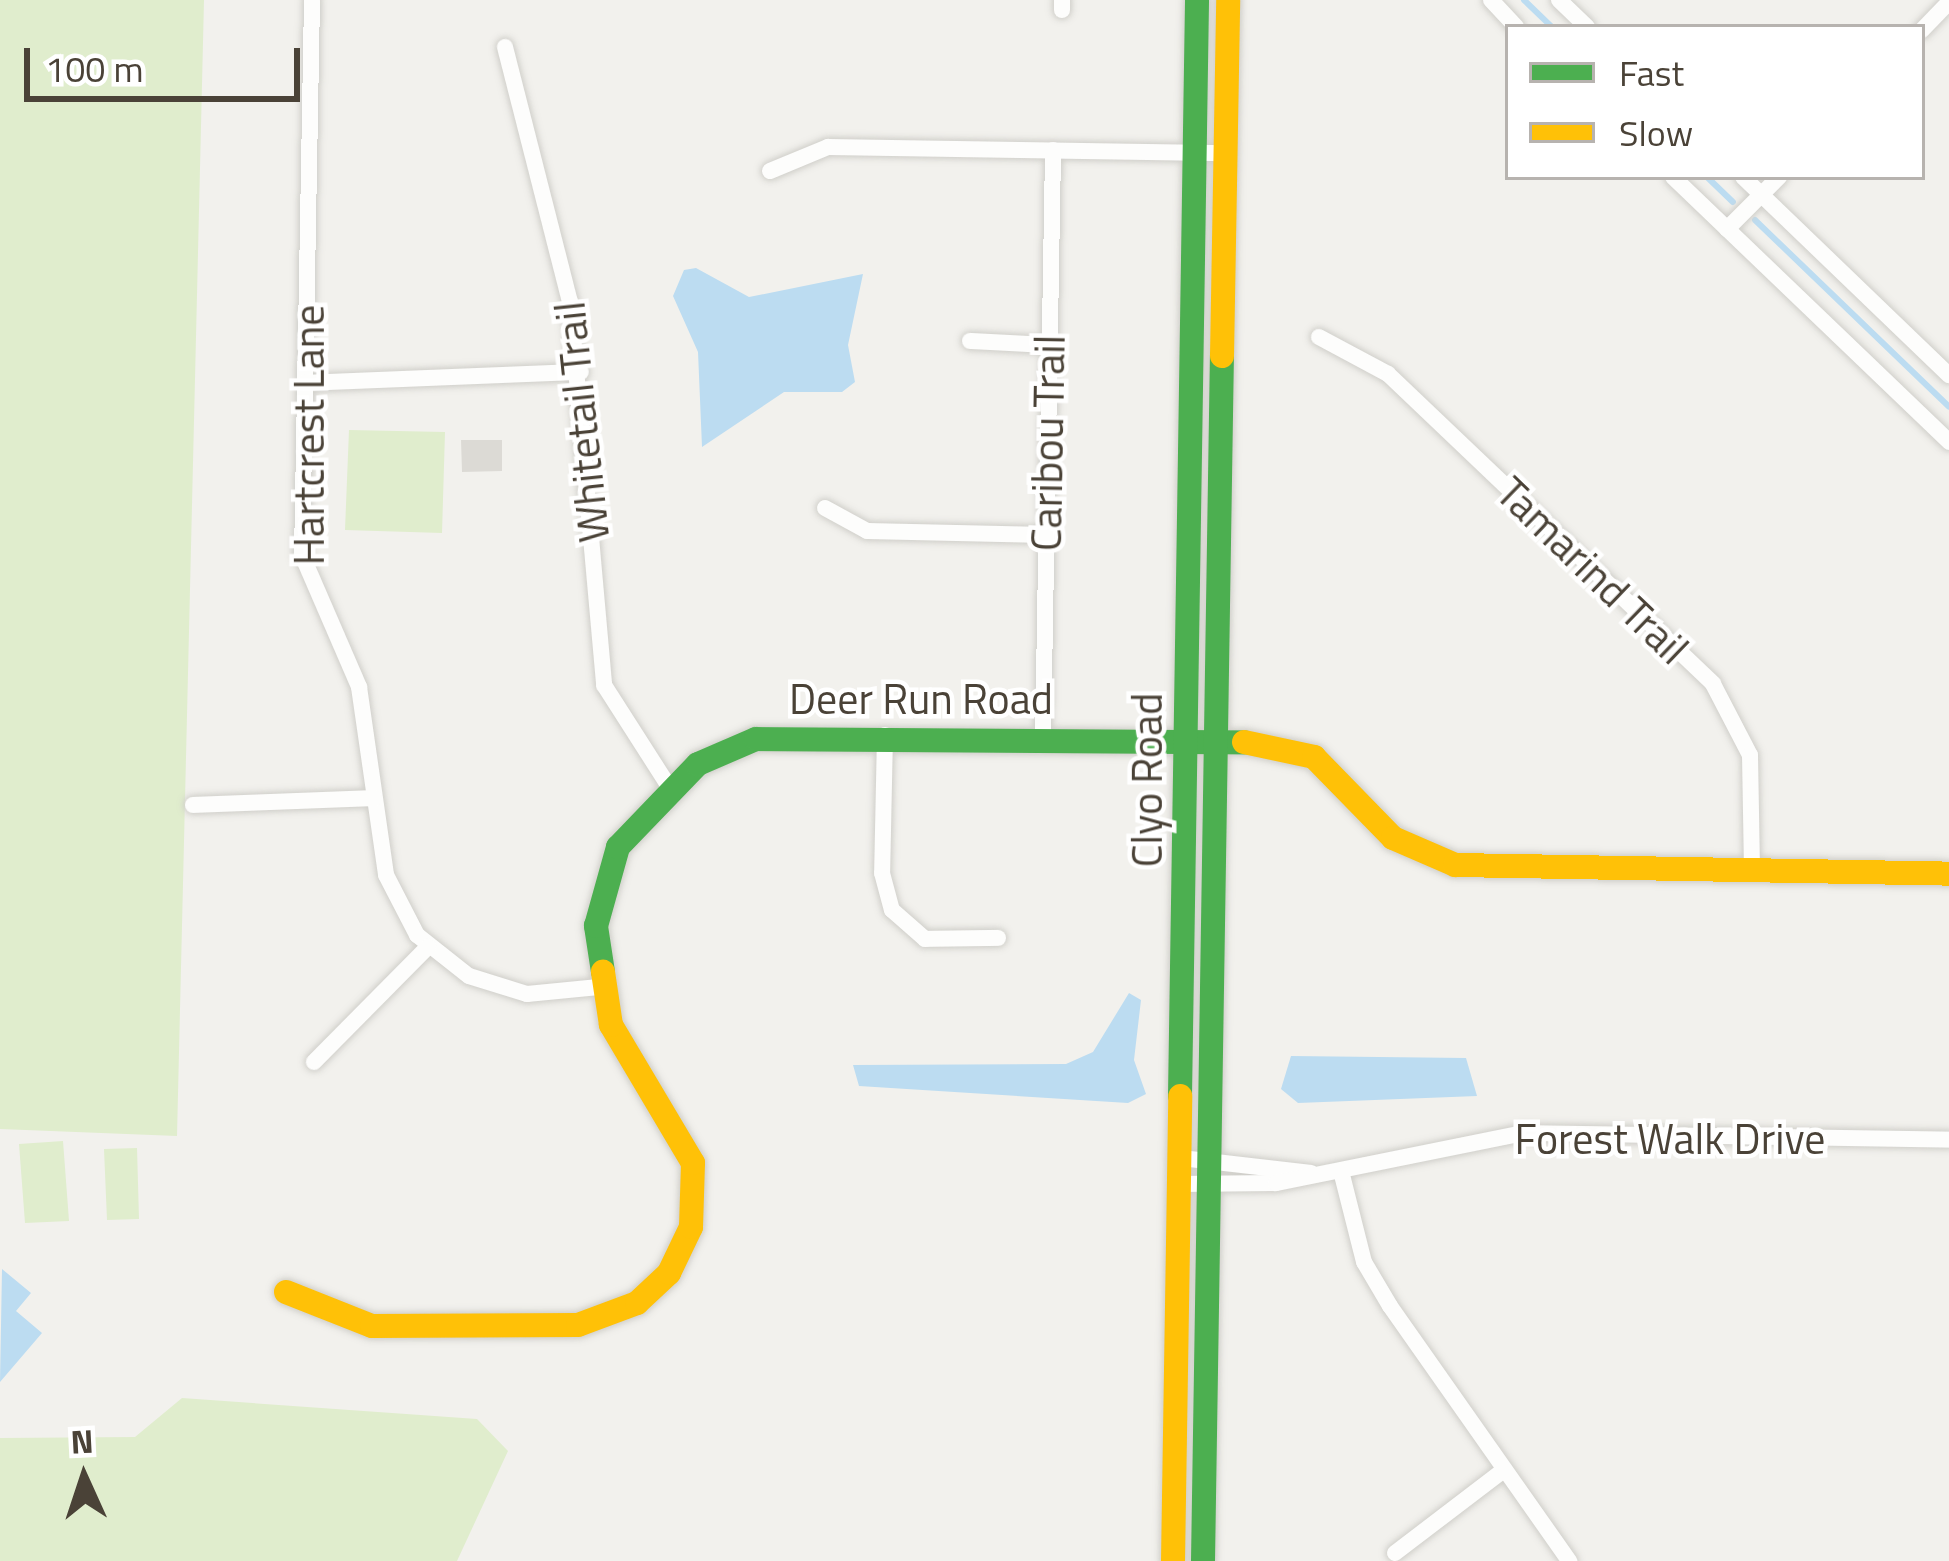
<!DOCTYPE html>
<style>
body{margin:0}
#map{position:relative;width:1949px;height:1561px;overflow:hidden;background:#f2f1ed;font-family:"Titillium Web",sans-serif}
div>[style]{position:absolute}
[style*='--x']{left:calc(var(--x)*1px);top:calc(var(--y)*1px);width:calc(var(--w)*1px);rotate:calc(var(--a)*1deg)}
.green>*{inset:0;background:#e0edcd}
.water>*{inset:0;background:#bcdcf1}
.stream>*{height:6px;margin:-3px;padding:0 3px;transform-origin:3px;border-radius:3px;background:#bcdcf1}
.building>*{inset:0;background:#dcdad5}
.roads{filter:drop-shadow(0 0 3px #d0cfca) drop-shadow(0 0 3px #d0cfca)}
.street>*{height:16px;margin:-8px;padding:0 8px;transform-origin:8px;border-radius:8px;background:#fdfdfc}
.fast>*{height:24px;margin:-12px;padding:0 12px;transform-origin:12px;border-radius:12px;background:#4caf50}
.slow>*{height:24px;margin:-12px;padding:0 12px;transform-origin:12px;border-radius:12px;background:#ffc107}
span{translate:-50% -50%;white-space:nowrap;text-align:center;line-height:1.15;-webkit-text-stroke:9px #fff;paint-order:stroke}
.street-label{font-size:42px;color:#4a4237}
.legend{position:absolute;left:1505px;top:24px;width:420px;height:156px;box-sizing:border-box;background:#fff;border:3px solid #b7b3af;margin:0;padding:15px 21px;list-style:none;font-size:36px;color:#4a4237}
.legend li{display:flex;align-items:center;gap:24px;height:60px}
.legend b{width:60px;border:3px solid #b7b3af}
.north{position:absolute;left:24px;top:1417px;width:120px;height:120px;-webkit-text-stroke:9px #fff;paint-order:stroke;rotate:357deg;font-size:33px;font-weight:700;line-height:48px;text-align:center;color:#4a4237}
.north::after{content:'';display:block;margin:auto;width:42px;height:54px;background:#4a4237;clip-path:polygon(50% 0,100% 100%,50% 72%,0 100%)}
.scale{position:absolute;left:24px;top:48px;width:276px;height:54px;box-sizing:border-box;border:6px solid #4a4237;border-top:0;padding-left:15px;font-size:36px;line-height:42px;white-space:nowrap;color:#4a4237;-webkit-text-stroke:9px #fff;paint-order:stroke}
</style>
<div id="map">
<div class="green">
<i style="clip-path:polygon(0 0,204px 0,177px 1136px,0 1129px)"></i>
<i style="clip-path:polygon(349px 430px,445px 432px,442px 533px,345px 530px)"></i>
<i style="clip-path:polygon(63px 1141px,69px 1221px,25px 1223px,19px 1144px)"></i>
<i style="clip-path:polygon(137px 1148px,139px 1219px,107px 1220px,104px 1149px)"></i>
<i style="clip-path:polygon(182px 1398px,477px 1419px,508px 1451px,457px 1561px,0 1561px,0 1438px,135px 1437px)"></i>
</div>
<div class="water">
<i style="clip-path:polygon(696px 268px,749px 297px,863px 274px,848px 345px,855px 382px,842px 392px,784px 392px,702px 447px,698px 352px,673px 296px,684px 270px)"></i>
<i style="clip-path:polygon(1129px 993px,1141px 1000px,1134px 1060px,1146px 1094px,1128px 1103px,859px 1086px,853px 1065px,1066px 1064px,1093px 1052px)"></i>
<i style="clip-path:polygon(1291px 1056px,1466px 1058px,1477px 1096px,1298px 1103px,1281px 1089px)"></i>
<i style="clip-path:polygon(2px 1269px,31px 1293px,16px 1311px,42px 1333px,0 1382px)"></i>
</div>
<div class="stream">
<i style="--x:1524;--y:0;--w:39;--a:44"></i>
<i style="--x:1707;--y:177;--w:36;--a:44"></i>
<i style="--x:1755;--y:220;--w:269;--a:43.9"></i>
</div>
<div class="building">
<i style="clip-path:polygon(461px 440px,502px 440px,502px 471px,462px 472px)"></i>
</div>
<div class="roads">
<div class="street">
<i style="--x:312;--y:0;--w:555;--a:91.03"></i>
<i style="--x:302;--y:555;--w:144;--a:66.6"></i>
<i style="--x:359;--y:687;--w:190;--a:81.8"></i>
<i style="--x:386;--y:875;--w:68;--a:62.7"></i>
<i style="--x:417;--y:935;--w:66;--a:38.3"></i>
<i style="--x:469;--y:976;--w:61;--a:17.2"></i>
<i style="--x:527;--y:994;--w:72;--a:-5.6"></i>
<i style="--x:1491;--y:0;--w:37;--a:47"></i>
<i style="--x:1559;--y:0;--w:39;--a:44"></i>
<i style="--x:1062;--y:10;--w:10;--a:-90"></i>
<i style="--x:1922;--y:30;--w:39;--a:-46"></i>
<i style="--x:505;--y:47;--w:263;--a:75.7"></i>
<i style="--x:570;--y:302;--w:385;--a:84.9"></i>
<i style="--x:604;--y:685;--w:119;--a:57.4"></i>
<i style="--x:770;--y:171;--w:63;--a:-22.5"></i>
<i style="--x:828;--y:147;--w:399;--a:0.9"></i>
<i style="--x:1673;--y:177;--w:383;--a:43.8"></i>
<i style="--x:1743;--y:177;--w:286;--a:43.9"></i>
<i style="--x:1727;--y:229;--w:74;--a:-45"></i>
<i style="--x:1319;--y:337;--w:78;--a:28.2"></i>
<i style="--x:1388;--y:374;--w:449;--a:43.6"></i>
<i style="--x:1713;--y:684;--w:80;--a:62.5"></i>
<i style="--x:1750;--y:755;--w:116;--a:89"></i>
<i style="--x:970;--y:341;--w:79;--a:2.9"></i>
<i style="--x:305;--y:383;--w:276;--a:-2.3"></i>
<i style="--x:825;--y:508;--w:48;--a:28.7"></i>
<i style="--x:867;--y:531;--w:179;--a:1.3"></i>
<i style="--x:885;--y:735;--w:138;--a:91.2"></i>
<i style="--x:882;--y:873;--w:38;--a:75"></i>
<i style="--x:892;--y:910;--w:44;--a:41.3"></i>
<i style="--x:925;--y:939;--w:73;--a:-0.8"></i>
<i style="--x:1043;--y:737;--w:587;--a:-89.02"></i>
<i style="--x:193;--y:805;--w:181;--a:-2.2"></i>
<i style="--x:314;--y:1062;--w:162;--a:-45.3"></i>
<i style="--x:1181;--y:1158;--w:131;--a:6.6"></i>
<i style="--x:1341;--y:1171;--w:94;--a:75.8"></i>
<i style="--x:1364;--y:1262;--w:51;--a:59.4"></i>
<i style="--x:1390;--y:1306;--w:312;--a:54.9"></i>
<i style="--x:1180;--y:1184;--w:96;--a:-0.6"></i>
<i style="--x:1276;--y:1183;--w:254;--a:-11.4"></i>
<i style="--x:1525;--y:1133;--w:424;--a:0.9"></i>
<i style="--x:1395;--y:1553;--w:137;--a:-37.3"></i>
</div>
<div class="fast">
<i style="--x:603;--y:972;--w:47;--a:-98.7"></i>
<i style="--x:596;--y:926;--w:82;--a:-74.4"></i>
<i style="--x:618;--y:847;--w:115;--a:-46.1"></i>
<i style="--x:698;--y:764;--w:63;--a:-23.3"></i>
<i style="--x:756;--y:739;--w:488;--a:0.4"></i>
<i style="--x:1180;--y:1096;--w:1096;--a:-89.11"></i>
<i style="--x:1203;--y:1561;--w:1205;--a:-89.1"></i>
</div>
<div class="slow">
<i style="--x:1222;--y:356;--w:356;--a:-89"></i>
<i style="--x:1244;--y:742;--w:72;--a:12.1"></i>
<i style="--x:1314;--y:757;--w:113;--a:45.7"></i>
<i style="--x:1393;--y:838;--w:68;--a:23.5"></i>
<i style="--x:1455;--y:865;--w:494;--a:1"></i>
<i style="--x:286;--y:1292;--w:92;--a:21.6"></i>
<i style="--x:372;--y:1326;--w:206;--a:-0.3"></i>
<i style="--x:578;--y:1325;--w:63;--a:-20.4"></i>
<i style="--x:637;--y:1303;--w:44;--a:-43.2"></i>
<i style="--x:669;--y:1273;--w:51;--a:-64.4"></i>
<i style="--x:691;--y:1227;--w:64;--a:-88.2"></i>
<i style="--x:693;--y:1163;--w:161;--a:-120.7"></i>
<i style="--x:611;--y:1025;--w:54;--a:-98.6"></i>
<i style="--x:1173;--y:1561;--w:465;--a:-89.1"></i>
</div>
</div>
<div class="street-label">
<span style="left:581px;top:422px;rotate:-96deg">Whitetail Trail</span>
<span style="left:308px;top:435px;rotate:-90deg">Hartcrest Lane</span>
<span style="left:1047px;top:443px;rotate:-89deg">Caribou Trail</span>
<span style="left:1593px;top:570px;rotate:44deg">Tamarind Trail</span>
<span style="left:921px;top:698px">Deer Run Road</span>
<span style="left:1146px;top:780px;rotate:-90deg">Clyo Road</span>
<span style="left:1670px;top:1138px">Forest Walk Drive</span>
</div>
<ul class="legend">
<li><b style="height:15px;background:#4caf50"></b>Fast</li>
<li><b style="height:15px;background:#ffc107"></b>Slow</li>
</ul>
<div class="north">N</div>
<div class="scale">100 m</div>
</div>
